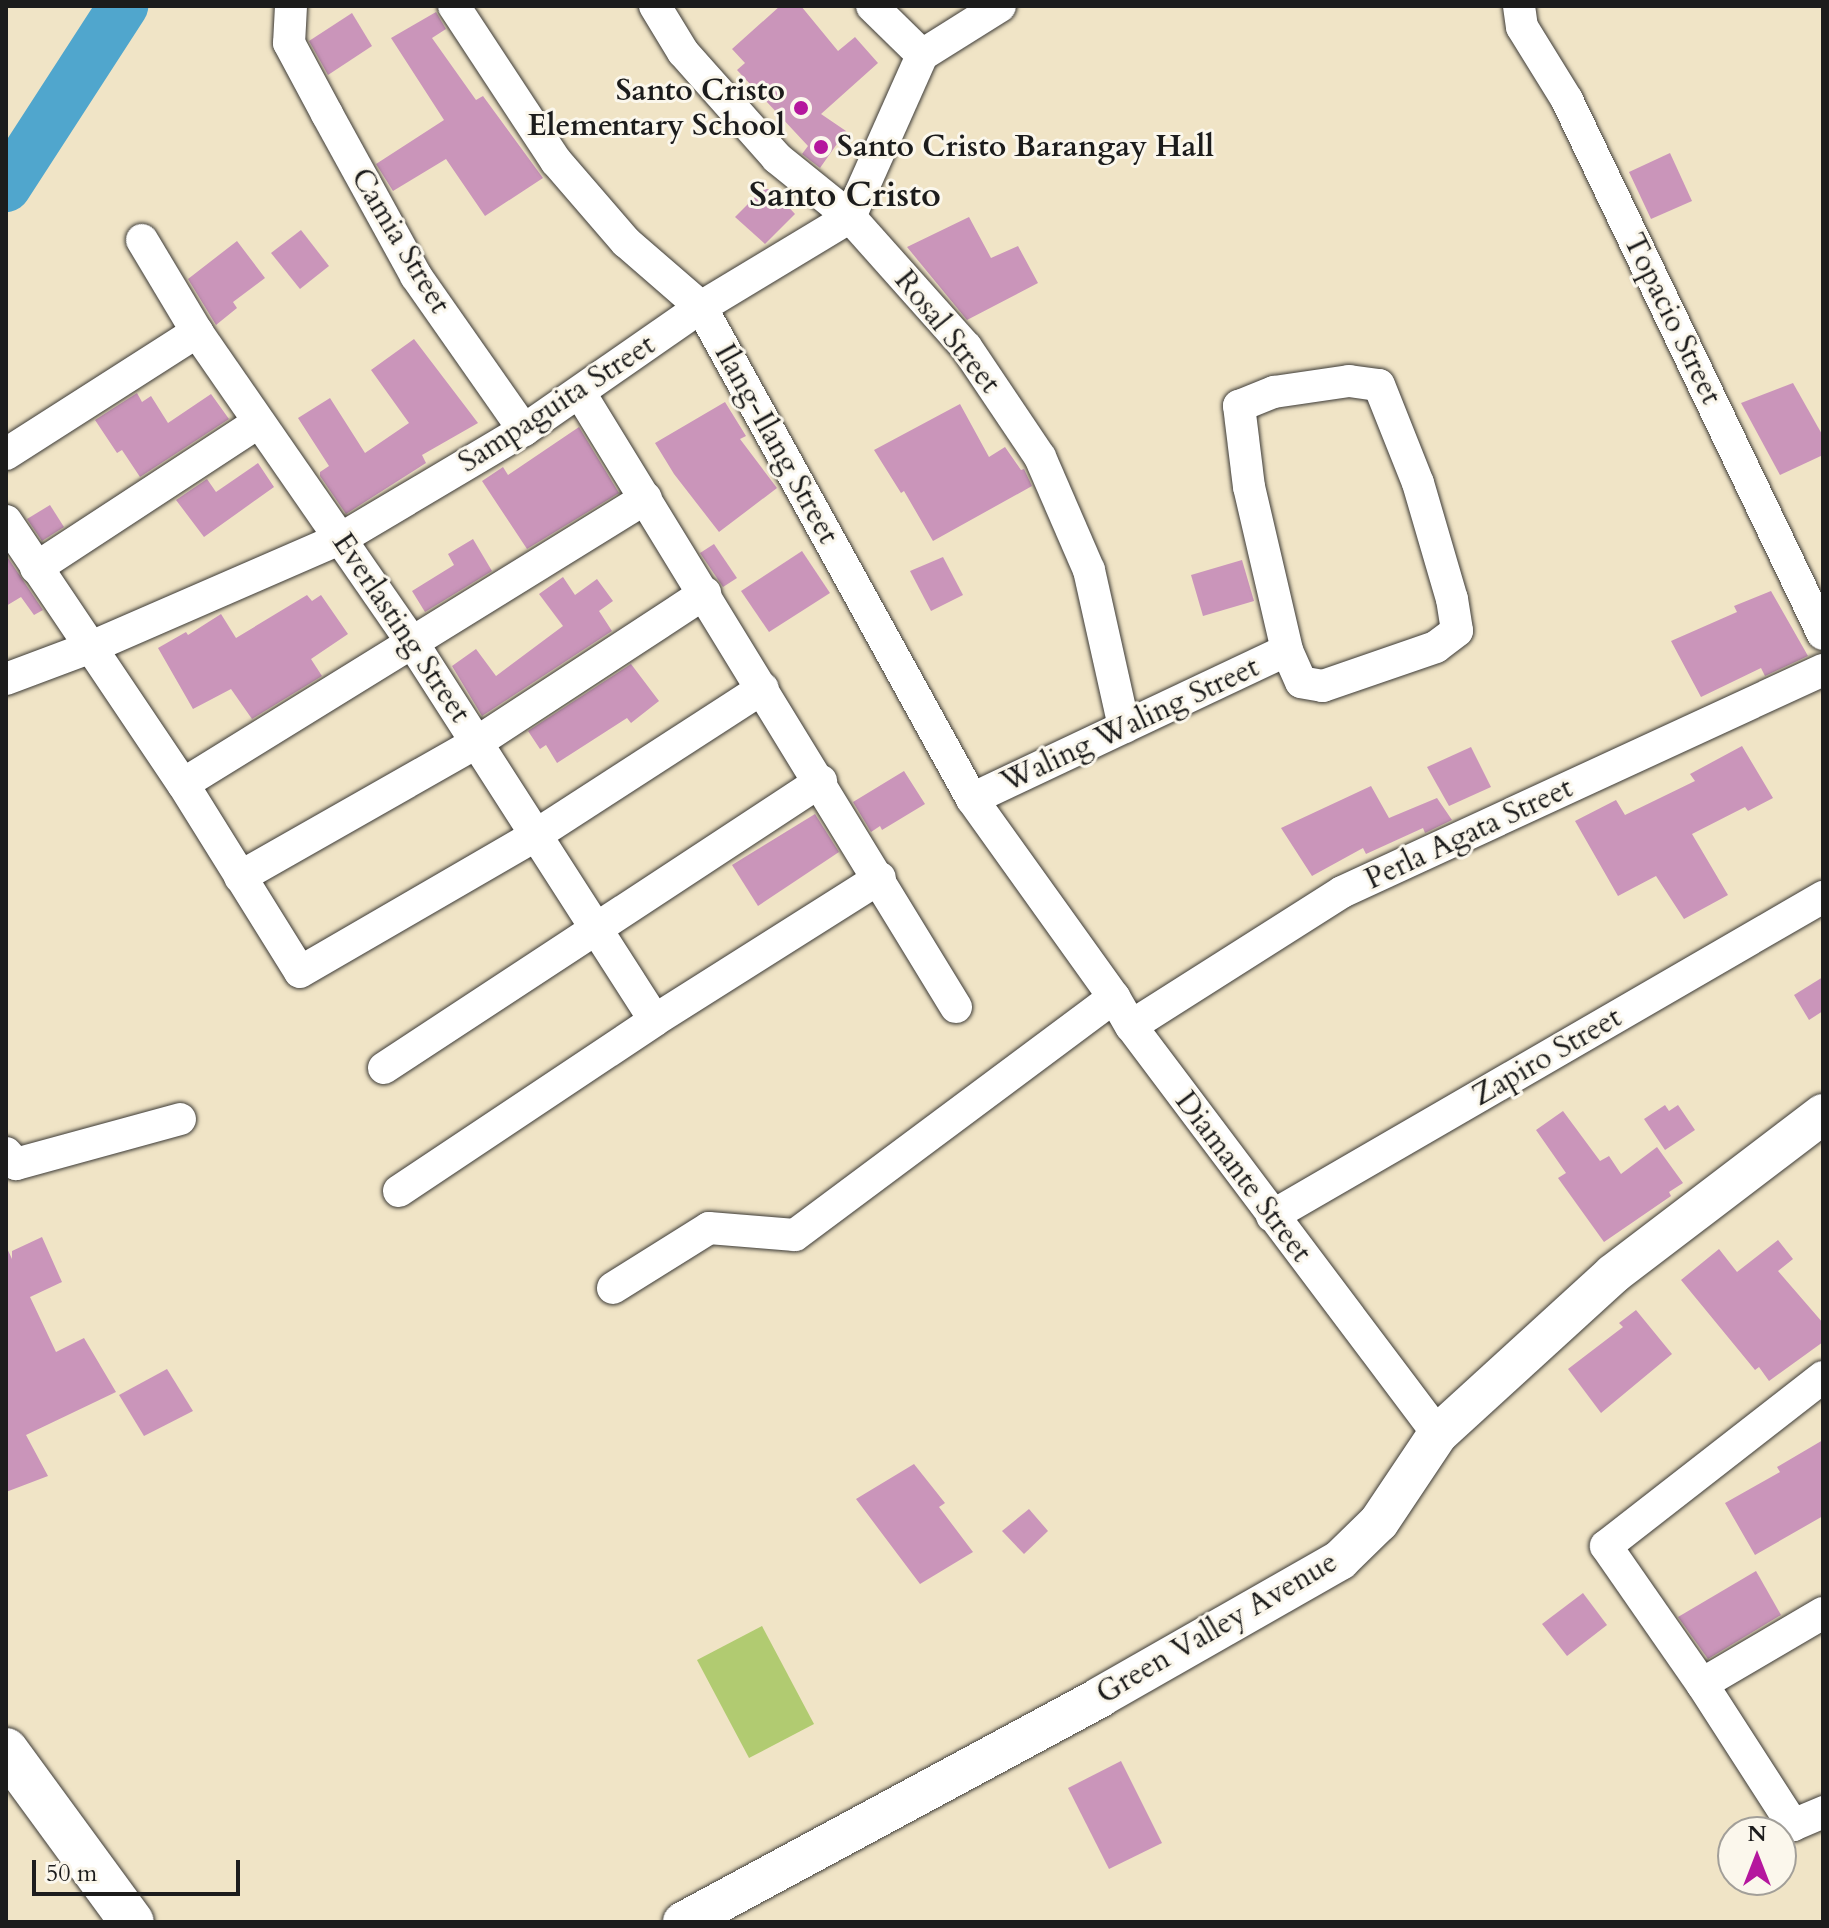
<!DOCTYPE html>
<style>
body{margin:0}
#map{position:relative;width:1829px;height:1928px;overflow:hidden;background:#f0e4c6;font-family:Cardo,serif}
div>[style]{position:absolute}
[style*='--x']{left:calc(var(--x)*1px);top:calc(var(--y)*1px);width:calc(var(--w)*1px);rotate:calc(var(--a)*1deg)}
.green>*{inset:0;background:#b1cb71}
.river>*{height:50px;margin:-25px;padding:0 25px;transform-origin:25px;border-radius:25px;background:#50a6cd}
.building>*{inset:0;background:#ca95ba}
.roads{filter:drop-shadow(0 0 2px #3c3a36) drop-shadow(0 0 2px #3c3a36)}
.minor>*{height:32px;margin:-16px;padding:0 16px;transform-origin:16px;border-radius:16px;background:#fff}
.tertiary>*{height:40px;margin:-20px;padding:0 20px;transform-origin:20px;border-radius:20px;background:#fff}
.secondary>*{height:44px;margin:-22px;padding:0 22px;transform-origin:22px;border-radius:22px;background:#fff}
.dots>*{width:22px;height:22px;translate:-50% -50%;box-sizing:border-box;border:4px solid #fbf7ec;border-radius:50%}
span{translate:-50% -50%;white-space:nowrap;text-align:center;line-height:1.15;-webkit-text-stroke:6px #fbf7ec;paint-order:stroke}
.poi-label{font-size:30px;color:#1c1c1c;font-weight:700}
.right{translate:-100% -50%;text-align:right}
.left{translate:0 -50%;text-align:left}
.street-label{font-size:30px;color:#1c1c1c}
.quarter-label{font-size:34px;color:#1c1c1c;font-weight:700}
.frame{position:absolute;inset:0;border:8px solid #1c1c1c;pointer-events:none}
.north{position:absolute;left:1717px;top:1816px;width:80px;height:80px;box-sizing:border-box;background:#fbf7ec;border:2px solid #a29f99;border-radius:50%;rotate:0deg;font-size:22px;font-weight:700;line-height:32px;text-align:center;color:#1c1c1c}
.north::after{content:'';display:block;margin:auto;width:28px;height:36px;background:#b5179e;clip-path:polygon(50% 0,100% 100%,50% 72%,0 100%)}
.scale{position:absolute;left:32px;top:1860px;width:208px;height:36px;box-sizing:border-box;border:4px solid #1c1c1c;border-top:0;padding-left:10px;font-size:24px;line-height:28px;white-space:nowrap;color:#1c1c1c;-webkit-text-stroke:6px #fbf7ec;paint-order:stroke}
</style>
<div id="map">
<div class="green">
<i style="clip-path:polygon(762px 1626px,814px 1724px,749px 1758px,697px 1660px)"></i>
</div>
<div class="river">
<i style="--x:6;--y:187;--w:216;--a:-57.1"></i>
</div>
<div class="building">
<i style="clip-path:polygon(780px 6px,801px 6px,838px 51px,855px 37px,878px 63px,821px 114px,846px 131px,820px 168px,802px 154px,808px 146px,737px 70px,745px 63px,732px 49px)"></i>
<i style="clip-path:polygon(436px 12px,446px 29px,432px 38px,476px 100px,483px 96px,543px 178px,485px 216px,446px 159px,393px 191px,376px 164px,444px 120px,391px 38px)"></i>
<i style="clip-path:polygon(352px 13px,372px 46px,328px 75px,309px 41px)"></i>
<i style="clip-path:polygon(1670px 153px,1692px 201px,1651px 219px,1629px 172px)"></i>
<i style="clip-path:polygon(763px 189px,772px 189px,795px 214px,765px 244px,735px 217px)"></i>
<i style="clip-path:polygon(969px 217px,991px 258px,1018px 246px,1038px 283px,967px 320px,907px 247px)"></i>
<i style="clip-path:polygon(301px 230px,329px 266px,300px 289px,271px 253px)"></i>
<i style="clip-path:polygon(237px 241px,265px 278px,233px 302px,237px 308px,216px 325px,188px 279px)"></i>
<i style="clip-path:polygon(414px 339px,478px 423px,422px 455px,426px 463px,346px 514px,320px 476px,320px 472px,329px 466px,298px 418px,330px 398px,365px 453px,409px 423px,371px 370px)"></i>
<i style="clip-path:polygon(1793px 383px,1823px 436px,1823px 455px,1780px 475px,1741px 403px)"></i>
<i style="clip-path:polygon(137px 393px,142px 402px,151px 396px,168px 423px,211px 394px,229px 419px,140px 477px,122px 450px,117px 453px,95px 420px)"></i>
<i style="clip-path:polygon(725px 402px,746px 436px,740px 439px,777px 488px,719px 532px,674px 474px,655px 443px)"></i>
<i style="clip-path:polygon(960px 404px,989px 457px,1005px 447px,1021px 470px,1024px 469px,1032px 486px,933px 541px,904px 491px,901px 493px,874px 450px)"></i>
<i style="clip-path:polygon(579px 427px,619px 493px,527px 549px,482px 481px,503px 467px,508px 475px)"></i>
<i style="clip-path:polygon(258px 463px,274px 487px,204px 537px,176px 500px,207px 479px,216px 492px)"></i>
<i style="clip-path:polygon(50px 505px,64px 527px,42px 541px,27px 519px)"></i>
<i style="clip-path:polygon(473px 539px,492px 571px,425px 612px,412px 591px,454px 565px,448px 554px)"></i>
<i style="clip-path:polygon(714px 544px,737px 578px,723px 587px,700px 553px)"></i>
<i style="clip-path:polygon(802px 551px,830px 593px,769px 632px,741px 591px)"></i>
<i style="clip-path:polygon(6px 555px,43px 610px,34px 615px,21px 597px,6px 606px)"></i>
<i style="clip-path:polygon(943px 557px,963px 595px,931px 611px,910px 571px)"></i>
<i style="clip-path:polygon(1242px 560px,1254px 601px,1203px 616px,1191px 575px)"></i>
<i style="clip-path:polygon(563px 577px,575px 595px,597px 579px,613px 601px,599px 611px,612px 631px,482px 716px,452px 666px,476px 649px,496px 676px,563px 626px,539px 594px)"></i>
<i style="clip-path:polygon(1771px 591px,1808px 656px,1765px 676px,1761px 668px,1701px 697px,1671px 641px,1737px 612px,1734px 606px)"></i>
<i style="clip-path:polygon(307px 595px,312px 601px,321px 595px,348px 634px,311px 659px,322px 676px,252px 719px,231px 689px,193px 709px,158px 648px,186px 632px,188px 635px,221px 614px,236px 638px)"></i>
<i style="clip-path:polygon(631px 664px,659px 701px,631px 723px,627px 718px,557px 763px,546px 745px,540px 749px,528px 731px)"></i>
<i style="clip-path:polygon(1742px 746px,1773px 798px,1748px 811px,1745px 807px,1692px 834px,1728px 895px,1684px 919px,1656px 876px,1618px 896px,1575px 821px,1616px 800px,1625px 815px,1695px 781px,1690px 774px)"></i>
<i style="clip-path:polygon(1471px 747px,1491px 787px,1449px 806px,1427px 767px)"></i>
<i style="clip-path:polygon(904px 771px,925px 804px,882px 830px,880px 826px,871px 832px,853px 802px)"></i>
<i style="clip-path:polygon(1371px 786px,1389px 818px,1437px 798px,1452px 820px,1425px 833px,1423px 828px,1366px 854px,1363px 848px,1312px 876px,1281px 828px)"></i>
<i style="clip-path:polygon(815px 814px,839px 852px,758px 906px,732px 865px)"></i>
<i style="clip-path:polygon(1823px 977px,1823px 1011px,1809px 1020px,1794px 995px)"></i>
<i style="clip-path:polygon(1665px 1105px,1669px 1111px,1678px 1105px,1695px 1130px,1665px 1150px,1644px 1119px)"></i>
<i style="clip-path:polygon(1563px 1111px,1600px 1161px,1609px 1156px,1621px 1174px,1657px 1147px,1683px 1183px,1669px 1192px,1671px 1196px,1604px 1242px,1558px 1178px,1566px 1173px,1536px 1130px)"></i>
<i style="clip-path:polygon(42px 1237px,62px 1282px,30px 1297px,56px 1352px,84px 1338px,116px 1392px,26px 1435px,48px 1476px,6px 1492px,6px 1246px,12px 1259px,12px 1251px)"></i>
<i style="clip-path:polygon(1778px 1240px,1793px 1259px,1778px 1271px,1823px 1323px,1823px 1342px,1769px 1381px,1759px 1367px,1755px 1370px,1681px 1280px,1719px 1249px,1737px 1272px)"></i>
<i style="clip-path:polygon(1636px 1310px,1672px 1354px,1601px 1413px,1568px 1369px,1623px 1327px,1619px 1323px)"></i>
<i style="clip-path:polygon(167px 1369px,193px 1411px,144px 1436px,119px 1395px)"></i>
<i style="clip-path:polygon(1823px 1440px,1823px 1516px,1755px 1555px,1725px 1503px,1780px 1472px,1777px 1467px)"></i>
<i style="clip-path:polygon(914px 1464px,945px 1503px,939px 1507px,973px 1552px,920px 1584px,856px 1499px)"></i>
<i style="clip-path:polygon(1029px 1509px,1048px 1531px,1024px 1554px,1002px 1531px)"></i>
<i style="clip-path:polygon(1756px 1571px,1781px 1615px,1708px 1659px,1678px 1617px)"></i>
<i style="clip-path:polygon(1583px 1593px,1607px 1625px,1567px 1656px,1542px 1624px)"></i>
<i style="clip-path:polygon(1121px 1761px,1162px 1843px,1109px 1869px,1068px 1788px)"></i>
</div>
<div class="roads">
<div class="minor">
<i style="--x:291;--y:6;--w:37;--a:93"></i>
<i style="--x:289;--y:43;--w:81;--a:61.8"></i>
<i style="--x:327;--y:114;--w:185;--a:61.2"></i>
<i style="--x:416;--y:276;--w:188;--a:55"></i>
<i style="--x:454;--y:6;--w:186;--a:56.7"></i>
<i style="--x:556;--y:161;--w:107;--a:49.2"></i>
<i style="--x:626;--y:242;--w:99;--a:40.9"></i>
<i style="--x:701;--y:307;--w:562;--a:61.15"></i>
<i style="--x:972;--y:799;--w:244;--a:54.4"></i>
<i style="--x:1114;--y:997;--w:34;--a:60"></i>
<i style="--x:1131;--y:1026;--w:511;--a:53.04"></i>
<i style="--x:655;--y:6;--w:54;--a:58.7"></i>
<i style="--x:683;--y:52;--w:142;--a:48.4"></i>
<i style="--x:777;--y:158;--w:94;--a:38.9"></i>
<i style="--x:850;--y:217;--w:174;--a:48.3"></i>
<i style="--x:966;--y:347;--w:133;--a:56.1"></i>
<i style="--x:1040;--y:457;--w:123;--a:66.6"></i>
<i style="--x:1089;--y:570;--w:161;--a:77.4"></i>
<i style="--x:872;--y:6;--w:70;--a:44.4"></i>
<i style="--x:1519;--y:6;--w:21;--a:82"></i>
<i style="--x:1522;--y:27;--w:86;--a:58.3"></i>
<i style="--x:1567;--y:100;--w:592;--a:64.39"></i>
<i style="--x:142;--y:240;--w:107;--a:59.1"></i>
<i style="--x:197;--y:332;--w:377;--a:55.3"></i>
<i style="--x:412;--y:642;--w:449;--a:57.3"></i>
<i style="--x:1349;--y:381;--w:30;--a:8"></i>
<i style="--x:1379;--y:385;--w:105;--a:68.3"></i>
<i style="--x:1418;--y:483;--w:121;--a:73.7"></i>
<i style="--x:1452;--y:599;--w:32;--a:81"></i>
<i style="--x:1457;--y:631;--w:26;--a:143"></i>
<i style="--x:1436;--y:647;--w:120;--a:161"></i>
<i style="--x:1323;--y:686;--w:22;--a:-170"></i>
<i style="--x:1301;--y:682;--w:35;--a:-114"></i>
<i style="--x:1287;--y:650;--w:167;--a:-103.1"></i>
<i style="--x:1249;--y:487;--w:82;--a:-97"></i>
<i style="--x:1239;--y:406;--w:38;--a:-22"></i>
<i style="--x:1274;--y:392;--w:76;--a:-8.3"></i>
<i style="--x:580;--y:393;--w:720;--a:58.52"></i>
<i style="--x:6;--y:454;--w:227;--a:-32.6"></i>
<i style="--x:6;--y:521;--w:317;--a:56.1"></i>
<i style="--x:183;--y:784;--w:221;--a:58.1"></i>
<i style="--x:300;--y:972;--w:273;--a:-30.1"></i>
<i style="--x:536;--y:835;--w:270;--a:-32.9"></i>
<i style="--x:36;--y:568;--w:265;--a:-33.2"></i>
<i style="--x:6;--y:679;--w:89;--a:-20.5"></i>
<i style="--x:89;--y:648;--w:276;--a:-23.5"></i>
<i style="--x:342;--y:538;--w:212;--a:-30.7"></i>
<i style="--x:524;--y:430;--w:216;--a:-34.8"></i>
<i style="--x:701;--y:307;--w:174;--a:-31.1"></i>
<i style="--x:850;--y:217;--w:177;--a:-66"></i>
<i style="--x:922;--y:55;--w:92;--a:-32.1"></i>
<i style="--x:183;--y:784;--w:544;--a:-31.7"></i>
<i style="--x:972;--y:799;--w:348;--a:-25.3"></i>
<i style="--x:240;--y:877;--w:271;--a:-29.6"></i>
<i style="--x:476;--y:743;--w:274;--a:-33.2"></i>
<i style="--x:1131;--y:1026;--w:250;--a:-32.4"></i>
<i style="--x:1342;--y:892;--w:530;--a:-24.78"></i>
<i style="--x:384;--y:1068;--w:523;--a:-33.29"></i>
<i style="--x:6;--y:1153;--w:15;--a:48"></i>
<i style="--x:16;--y:1164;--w:170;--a:-15.3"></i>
<i style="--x:399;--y:1191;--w:308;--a:-33.7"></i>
<i style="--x:655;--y:1020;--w:266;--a:-32.3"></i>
<i style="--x:1272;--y:1216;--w:637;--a:-30.07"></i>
<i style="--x:613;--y:1288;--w:113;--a:-32"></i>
<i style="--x:709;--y:1228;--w:86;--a:4.7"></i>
<i style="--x:795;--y:1235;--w:398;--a:-36.7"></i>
<i style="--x:1823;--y:1377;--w:275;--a:142.1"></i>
<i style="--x:1606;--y:1546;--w:168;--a:55.2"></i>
<i style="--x:1702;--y:1684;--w:168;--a:57.2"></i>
<i style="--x:1793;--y:1825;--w:33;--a:-23"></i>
<i style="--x:1702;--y:1684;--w:140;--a:-30.4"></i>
</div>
<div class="tertiary">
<i style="--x:683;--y:1922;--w:474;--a:-28.3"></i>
<i style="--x:1100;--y:1697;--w:276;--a:-29.7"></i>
<i style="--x:1340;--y:1560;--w:54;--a:-44.3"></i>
<i style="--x:1379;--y:1522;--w:106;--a:-56.2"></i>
<i style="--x:1438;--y:1434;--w:237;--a:-42.4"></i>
<i style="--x:1613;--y:1274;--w:264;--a:-37.3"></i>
</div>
<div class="secondary">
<i style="--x:6;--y:1750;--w:213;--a:53.8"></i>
</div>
</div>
<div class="dots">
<i style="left:801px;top:108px;background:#b5179e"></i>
<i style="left:821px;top:147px;background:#b5179e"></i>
</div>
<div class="poi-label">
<span class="right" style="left:785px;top:108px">Santo Cristo<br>Elementary School</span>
<span class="left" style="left:837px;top:147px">Santo Cristo Barangay Hall</span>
</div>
<div class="street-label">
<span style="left:400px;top:241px;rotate:59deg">Camia Street</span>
<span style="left:1672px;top:319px;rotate:64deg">Topacio Street</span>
<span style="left:947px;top:332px;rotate:51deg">Rosal Street</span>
<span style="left:557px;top:404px;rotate:-33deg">Sampaguita Street</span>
<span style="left:776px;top:444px;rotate:61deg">Ilang-Ilang Street</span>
<span style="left:401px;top:628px;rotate:56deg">Everlasting Street</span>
<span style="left:1130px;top:725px;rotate:-25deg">Waling Waling Street</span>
<span style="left:1469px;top:834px;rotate:-25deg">Perla Agata Street</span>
<span style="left:1547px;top:1057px;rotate:-30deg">Zapiro Street</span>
<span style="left:1243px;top:1177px;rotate:53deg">Diamante Street</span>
<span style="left:1217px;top:1628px;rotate:-30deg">Green Valley Avenue</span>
</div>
<div class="quarter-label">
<span style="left:845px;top:196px">Santo Cristo</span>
</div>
<div class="frame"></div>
<div class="north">N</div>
<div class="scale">50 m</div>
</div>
